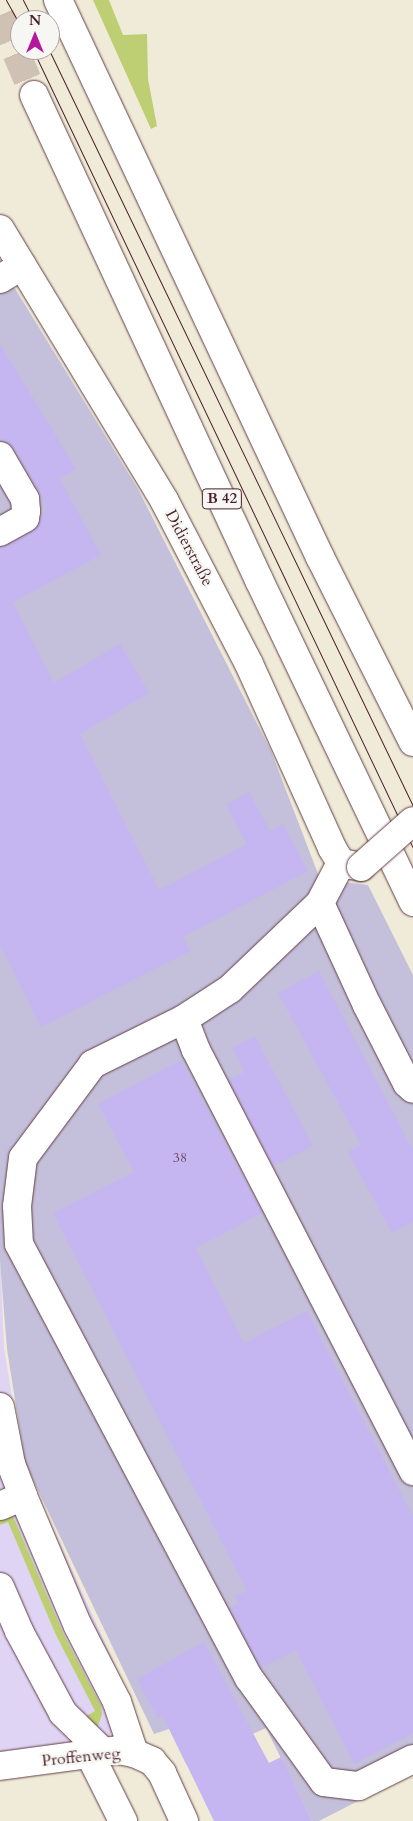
<!DOCTYPE html>
<meta charset="utf-8">
<style>
body{margin:0}
#map{position:relative;width:413px;height:1821px;overflow:hidden;background:#f0ebd8;font-family:Cardo,serif}
div>[style]{position:absolute}
[style*='--x']{left:calc(var(--x)*1px);top:calc(var(--y)*1px);width:calc(var(--w)*1px);rotate:calc(var(--a)*1deg)}
.built>*{inset:0;background:#e0d4f4}
.industrial>*{inset:0;background:#c4c0db}
.green>*{inset:0;background:#bdcf72}
.building>*{inset:0;background:#c5b5f0}
.highway-tunnel>*{height:28px;margin-top:-14px;transform-origin:0;background:repeating-linear-gradient(90deg,#cfc2b5 0 28px,transparent 0 42px)}
.roads{filter:drop-shadow(0 0 1px #633e45) drop-shadow(0 0 1px #633e45)}
.minor>*{height:28px;margin:-14px;padding:0 14px;transform-origin:14px;border-radius:14px;background:#fff}
.highway>*{height:28px;margin:-14px;padding:0 14px;transform-origin:14px;border-radius:14px;background:#fff}
.tram>*{height:1px;margin:-0.5px;padding:0 0.5px;transform-origin:0.5px;border-radius:0.5px;background:#4a1f2b}
.bridges{filter:drop-shadow(0 0 1px #633e45) drop-shadow(0 0 1px #633e45)}
.minor-bridge>*{height:28px;margin:-14px;padding:0 14px;transform-origin:14px;border-radius:14px;background:#fff}
span{translate:-50% -50%;white-space:nowrap;text-align:center;line-height:1.15;-webkit-text-stroke:4.5px #f6f6f2;paint-order:stroke}
.number-label{font-size:14px;color:#69445c}
.number-label span{-webkit-text-stroke-width:0}
.shield-label span{padding:1px 4px;background:#f6f6f2;border:1px solid;border-radius:4px;-webkit-text-stroke-width:0}
.shield-label{font-size:15px;color:#4a1f2b;font-weight:700}
.street-label{font-size:16px;color:#4a1f2b}
.north{position:absolute;left:10px;top:10px;width:50px;height:50px;box-sizing:border-box;background:#f6f6f2;border:1px solid #b1a0a2;border-radius:50%;rotate:0deg;font-size:14px;font-weight:700;line-height:20px;text-align:center;color:#4a1f2b}
.north::after{content:'';display:block;margin:auto;width:18px;height:22px;background:#b5179e;clip-path:polygon(50% 0,100% 100%,50% 72%,0 100%)}
</style>
<div id="map">
<div class="built">
<i style="clip-path:polygon(0 1251px,4px 1348px,23px 1463px,132px 1702px,110px 1735px,71px 1751px,0 1760px)"></i>
</div>
<div class="industrial">
<i style="clip-path:polygon(0 264px,138px 489px,271px 751px,320px 879px,368px 885px,413px 975px,413px 1773px,319px 1821px,312px 1821px,266px 1728px,186px 1764px,169px 1729px,154px 1734px,25px 1463px,7px 1349px,0 1261px)"></i>
</div>
<div class="green">
<i style="clip-path:polygon(93px 0,109px 0,123px 35px,147px 34px,148px 79px,157px 126px,151px 129px)"></i>
<i style="clip-path:polygon(12px 1514px,64px 1635px,101px 1706px,102px 1714px,96px 1732px,80px 1720px,95px 1711px,56px 1635px,8px 1522px,0 1525px,0 1519px)"></i>
</div>
<div class="building">
<i style="clip-path:polygon(0 344px,76px 469px,60px 479px,101px 555px,13px 602px,54px 683px,120px 644px,149px 693px,80px 734px,159px 890px,247px 844px,226px 805px,249px 792px,270px 831px,283px 824px,308px 871px,183px 937px,190px 951px,41px 1027px,0 945px,0 548px,33px 531px,45px 511px,39px 491px,14px 448px,0 438px)"></i>
<i style="clip-path:polygon(319px 971px,413px 1150px,413px 1222px,392px 1233px,348px 1152px,361px 1145px,278px 993px)"></i>
<i style="clip-path:polygon(255px 1036px,313px 1146px,273px 1166px,229px 1080px,245px 1072px,232px 1048px)"></i>
<i style="clip-path:polygon(181px 1060px,262px 1213px,196px 1248px,244px 1343px,307px 1311px,413px 1517px,413px 1733px,354px 1764px,296px 1650px,261px 1668px,230px 1608px,239px 1603px,235px 1596px,247px 1591px,53px 1213px,134px 1172px,98px 1104px)"></i>
<i style="clip-path:polygon(204px 1642px,269px 1763px,281px 1757px,312px 1821px,214px 1821px,163px 1716px,158px 1719px,137px 1679px)"></i>
</div>
<div class="highway-tunnel">
<i style="--x:0;--y:15;--w:87;--a:67"></i>
</div>
<div class="roads">
<div class="minor">
<i style="--x:0;--y:229;--w:317;--a:58.8"></i>
<i style="--x:164;--y:500;--w:185;--a:62.6"></i>
<i style="--x:249;--y:664;--w:202;--a:65.7"></i>
<i style="--x:332;--y:848;--w:17;--a:59"></i>
<i style="--x:341;--y:863;--w:20;--a:11"></i>
<i style="--x:0;--y:279;--w:26;--a:-31"></i>
<i style="--x:0;--y:456;--w:50;--a:59.8"></i>
<i style="--x:25;--y:499;--w:12;--a:85"></i>
<i style="--x:26;--y:511;--w:7;--a:98"></i>
<i style="--x:25;--y:518;--w:29;--a:151"></i>
<i style="--x:341;--y:863;--w:45;--a:117.7"></i>
<i style="--x:320;--y:903;--w:112;--a:65.3"></i>
<i style="--x:367;--y:1005;--w:88;--a:62.9"></i>
<i style="--x:407;--y:1083;--w:8;--a:45"></i>
<i style="--x:320;--y:903;--w:124;--a:136.3"></i>
<i style="--x:230;--y:989;--w:55;--a:146.9"></i>
<i style="--x:184;--y:1019;--w:102;--a:153.7"></i>
<i style="--x:93;--y:1064;--w:117;--a:126.7"></i>
<i style="--x:23;--y:1158;--w:48;--a:97.1"></i>
<i style="--x:17;--y:1206;--w:38;--a:87"></i>
<i style="--x:19;--y:1244;--w:491;--a:62.1"></i>
<i style="--x:249;--y:1678;--w:128;--a:54.2"></i>
<i style="--x:324;--y:1782;--w:35;--a:7"></i>
<i style="--x:359;--y:1786;--w:60;--a:-26.6"></i>
<i style="--x:184;--y:1019;--w:33;--a:69"></i>
<i style="--x:196;--y:1050;--w:474;--a:62.7"></i>
<i style="--x:0;--y:1407;--w:58;--a:79.1"></i>
<i style="--x:11;--y:1464;--w:34;--a:69"></i>
<i style="--x:23;--y:1496;--w:141;--a:67.1"></i>
<i style="--x:78;--y:1626;--w:85;--a:62.8"></i>
<i style="--x:117;--y:1702;--w:54;--a:71.6"></i>
<i style="--x:0;--y:1506;--w:25;--a:-23"></i>
<i style="--x:0;--y:1587;--w:48;--a:66.6"></i>
<i style="--x:19;--y:1631;--w:93;--a:61.8"></i>
<i style="--x:63;--y:1713;--w:57;--a:44.3"></i>
<i style="--x:90;--y:1755;--w:74;--a:63.4"></i>
<i style="--x:0;--y:1766;--w:119;--a:-7.7"></i>
<i style="--x:118;--y:1750;--w:16;--a:11"></i>
<i style="--x:134;--y:1753;--w:20;--a:24"></i>
<i style="--x:152;--y:1761;--w:16;--a:50"></i>
<i style="--x:162;--y:1773;--w:53;--a:65.4"></i>
</div>
<div class="highway">
<i style="--x:58;--y:0;--w:616;--a:64.81"></i>
<i style="--x:320;--y:557;--w:207;--a:63.3"></i>
<i style="--x:34;--y:95;--w:535;--a:65.11"></i>
<i style="--x:259;--y:580;--w:357;--a:64.4"></i>
</div>
</div>
<div class="tram">
<i style="--x:6;--y:0;--w:29;--a:61"></i>
<i style="--x:23;--y:0;--w:22;--a:63"></i>
<i style="--x:33;--y:50;--w:884;--a:64.54"></i>
<i style="--x:49;--y:50;--w:839;--a:64.29"></i>
</div>
<div class="bridges">
<div class="minor-bridge">
<i style="--x:361;--y:867;--w:69;--a:-41.5"></i>
</div>
</div>
<div class="number-label">
<span style="left:180px;top:1158px">38</span>
</div>
<div class="shield-label">
<span style="left:222px;top:499px">B 42</span>
</div>
<div class="street-label">
<span style="left:189px;top:548px;rotate:62deg">Didierstraße</span>
<span style="left:81px;top:1757px;rotate:-6deg">Proffenweg</span>
</div>
<div class="north">N</div>
</div>
